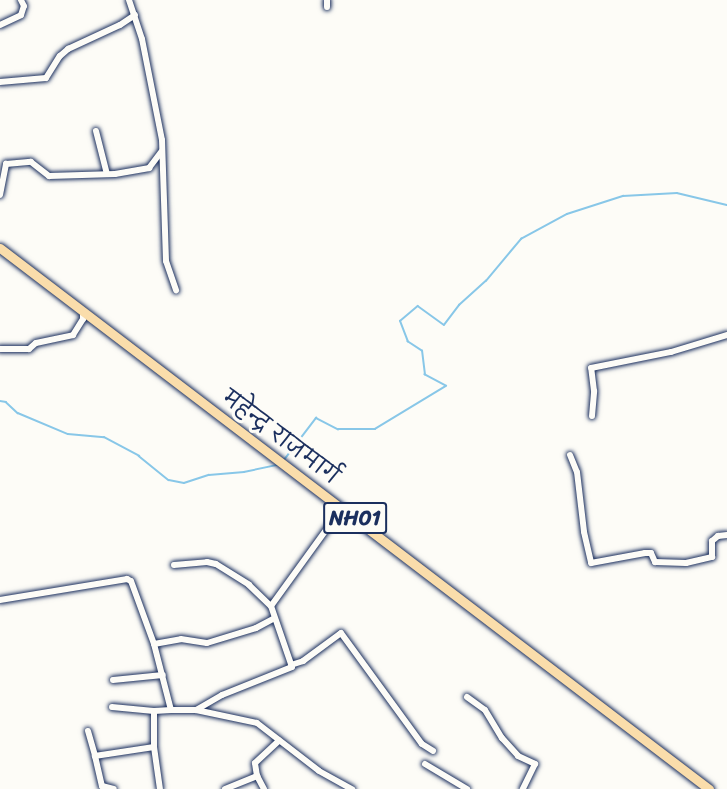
<!DOCTYPE html>
<meta charset="utf-8">
<style>
body{margin:0}
#map{position:relative;width:727px;height:789px;overflow:hidden;background:#fdfcf7;font-family:Sriracha,"Playpen Sans Deva",sans-serif}
div>[style]{position:absolute}
[style*='--x']{left:calc(var(--x)*1px);top:calc(var(--y)*1px);width:calc(var(--w)*1px);rotate:calc(var(--a)*1deg)}
.stream>*{height:1.5px;margin:-0.75px;padding:0 0.75px;transform-origin:0.75px;border-radius:0.75px;background:#88c7e8}
.roads{filter:drop-shadow(0 0 2px #1b2f5e) drop-shadow(0 0 2px #1b2f5e)}
.minor>*{height:6px;margin:-3px;padding:0 3px;transform-origin:3px;border-radius:3px;background:#fdfcf7}
.highway>*{height:9px;margin:-4.5px;padding:0 4.5px;transform-origin:4.5px;border-radius:4.5px;background:#faddab}
span{translate:-50% -50%;white-space:nowrap;text-align:center;line-height:1.15;-webkit-text-stroke:6px #fdfcf7;paint-order:stroke}
.shield-label span{padding:2px 4px;background:#fdfcf7;border:2px solid;border-radius:4px;-webkit-text-stroke-width:0}
.shield-label{font-size:21px;color:#1b2f5e;font-weight:700}
.street-label{font-size:22px;color:#1b2f5e}
</style>
<div id="map">
<div class="stream">
<i style="--x:0;--y:401;--w:6;--a:9"></i>
<i style="--x:6;--y:402;--w:16;--a:43"></i>
<i style="--x:18;--y:413;--w:54;--a:22.8"></i>
<i style="--x:68;--y:434;--w:36;--a:5"></i>
<i style="--x:104;--y:437;--w:40;--a:28"></i>
<i style="--x:139;--y:456;--w:38;--a:39"></i>
<i style="--x:169;--y:480;--w:15;--a:11"></i>
<i style="--x:184;--y:483;--w:26;--a:-18"></i>
<i style="--x:209;--y:475;--w:35;--a:-5"></i>
<i style="--x:244;--y:472;--w:35;--a:-12"></i>
<i style="--x:284;--y:460;--w:53;--a:-52.7"></i>
<i style="--x:316;--y:418;--w:25;--a:27"></i>
<i style="--x:338;--y:429;--w:37;--a:0"></i>
<i style="--x:375;--y:429;--w:83;--a:-31.2"></i>
<i style="--x:446;--y:386;--w:24;--a:-152"></i>
<i style="--x:425;--y:375;--w:24;--a:-97"></i>
<i style="--x:422;--y:351;--w:17;--a:-147"></i>
<i style="--x:408;--y:342;--w:22;--a:-111"></i>
<i style="--x:400;--y:321;--w:23;--a:-40"></i>
<i style="--x:418;--y:306;--w:32;--a:36"></i>
<i style="--x:444;--y:325;--w:25;--a:-53"></i>
<i style="--x:459;--y:305;--w:36;--a:-42"></i>
<i style="--x:486;--y:281;--w:55;--a:-50.2"></i>
<i style="--x:521;--y:239;--w:52;--a:-28.5"></i>
<i style="--x:567;--y:214;--w:59;--a:-17.8"></i>
<i style="--x:623;--y:196;--w:54;--a:-3.2"></i>
<i style="--x:677;--y:193;--w:51;--a:13.5"></i>
</div>
<div class="roads">
<div class="minor">
<i style="--x:129;--y:0;--w:41;--a:71.6"></i>
<i style="--x:142;--y:39;--w:103;--a:78.8"></i>
<i style="--x:162;--y:140;--w:121;--a:88.1"></i>
<i style="--x:166;--y:261;--w:31;--a:71"></i>
<i style="--x:327;--y:0;--w:7;--a:90"></i>
<i style="--x:0;--y:25;--w:23;--a:-25"></i>
<i style="--x:21;--y:15;--w:9;--a:-72"></i>
<i style="--x:24;--y:6;--w:7;--a:-117"></i>
<i style="--x:0;--y:82;--w:46;--a:-5"></i>
<i style="--x:46;--y:78;--w:26;--a:-58"></i>
<i style="--x:60;--y:56;--w:11;--a:-41"></i>
<i style="--x:68;--y:49;--w:57;--a:-24.8"></i>
<i style="--x:120;--y:25;--w:18;--a:-34"></i>
<i style="--x:96;--y:131;--w:44;--a:75.7"></i>
<i style="--x:0;--y:195;--w:32;--a:-79"></i>
<i style="--x:6;--y:164;--w:25;--a:-5"></i>
<i style="--x:31;--y:162;--w:23;--a:38"></i>
<i style="--x:49;--y:176;--w:66;--a:-1.7"></i>
<i style="--x:115;--y:174;--w:35;--a:-10"></i>
<i style="--x:149;--y:168;--w:21;--a:-53"></i>
<i style="--x:0;--y:349;--w:29;--a:0"></i>
<i style="--x:29;--y:349;--w:9;--a:-41"></i>
<i style="--x:36;--y:343;--w:38;--a:-12"></i>
<i style="--x:73;--y:335;--w:19;--a:-58"></i>
<i style="--x:83;--y:319;--w:8;--a:-90"></i>
<i style="--x:592;--y:416;--w:25;--a:-85"></i>
<i style="--x:594;--y:391;--w:23;--a:-97"></i>
<i style="--x:591;--y:368;--w:82;--a:-11.3"></i>
<i style="--x:671;--y:352;--w:59;--a:-16.9"></i>
<i style="--x:570;--y:455;--w:18;--a:68"></i>
<i style="--x:577;--y:472;--w:60;--a:83.3"></i>
<i style="--x:584;--y:532;--w:32;--a:77"></i>
<i style="--x:591;--y:563;--w:55;--a:-10.5"></i>
<i style="--x:645;--y:553;--w:6;--a:0"></i>
<i style="--x:651;--y:553;--w:10;--a:66"></i>
<i style="--x:655;--y:562;--w:31;--a:2"></i>
<i style="--x:686;--y:563;--w:27;--a:-13"></i>
<i style="--x:712;--y:557;--w:16;--a:-90"></i>
<i style="--x:712;--y:541;--w:8;--a:-40"></i>
<i style="--x:718;--y:536;--w:9;--a:-6"></i>
<i style="--x:174;--y:565;--w:33;--a:-5"></i>
<i style="--x:207;--y:562;--w:9;--a:13"></i>
<i style="--x:216;--y:564;--w:39;--a:32"></i>
<i style="--x:249;--y:585;--w:30;--a:44"></i>
<i style="--x:0;--y:600;--w:129;--a:-9.4"></i>
<i style="--x:127;--y:579;--w:4;--a:27"></i>
<i style="--x:131;--y:581;--w:67;--a:69.9"></i>
<i style="--x:154;--y:644;--w:68;--a:75.6"></i>
<i style="--x:171;--y:710;--w:17;--a:177"></i>
<i style="--x:154;--y:711;--w:36;--a:90"></i>
<i style="--x:154;--y:747;--w:60;--a:171.3"></i>
<i style="--x:95;--y:756;--w:31;--a:77"></i>
<i style="--x:102;--y:786;--w:12;--a:14"></i>
<i style="--x:154;--y:644;--w:27;--a:-10"></i>
<i style="--x:181;--y:639;--w:26;--a:9"></i>
<i style="--x:207;--y:643;--w:51;--a:-17"></i>
<i style="--x:256;--y:628;--w:21;--a:-28"></i>
<i style="--x:291;--y:665;--w:13;--a:-18"></i>
<i style="--x:303;--y:661;--w:47;--a:-36.4"></i>
<i style="--x:341;--y:633;--w:137;--a:53.9"></i>
<i style="--x:422;--y:744;--w:13;--a:32"></i>
<i style="--x:113;--y:680;--w:50;--a:-5.7"></i>
<i style="--x:467;--y:697;--w:22;--a:36"></i>
<i style="--x:485;--y:710;--w:33;--a:59"></i>
<i style="--x:502;--y:738;--w:24;--a:48"></i>
<i style="--x:518;--y:756;--w:19;--a:25"></i>
<i style="--x:535;--y:764;--w:28;--a:116"></i>
<i style="--x:112;--y:707;--w:42;--a:5.4"></i>
<i style="--x:171;--y:710;--w:25;--a:0"></i>
<i style="--x:196;--y:710;--w:62;--a:12"></i>
<i style="--x:257;--y:723;--w:78;--a:37.7"></i>
<i style="--x:319;--y:771;--w:38;--a:29"></i>
<i style="--x:196;--y:710;--w:30;--a:-30"></i>
<i style="--x:222;--y:695;--w:75;--a:-21.8"></i>
<i style="--x:292;--y:667;--w:65;--a:-109"></i>
<i style="--x:271;--y:606;--w:121;--a:-54.1"></i>
<i style="--x:88;--y:731;--w:26;--a:74"></i>
<i style="--x:154;--y:747;--w:42;--a:81.9"></i>
<i style="--x:425;--y:764;--w:49;--a:30.8"></i>
<i style="--x:225;--y:789;--w:35;--a:-22"></i>
<i style="--x:264;--y:789;--w:15;--a:-118"></i>
<i style="--x:257;--y:776;--w:13;--a:-99"></i>
<i style="--x:255;--y:763;--w:33;--a:-43"></i>
</div>
<div class="highway">
<i style="--x:0;--y:248;--w:892;--a:37.35"></i>
</div>
</div>
<div class="shield-label">
<span style="left:355px;top:518px">NH01</span>
</div>
<div class="street-label">
<span style="left:281px;top:437px;rotate:37deg">महेन्द्र राजमार्ग</span>
</div>
</div>
